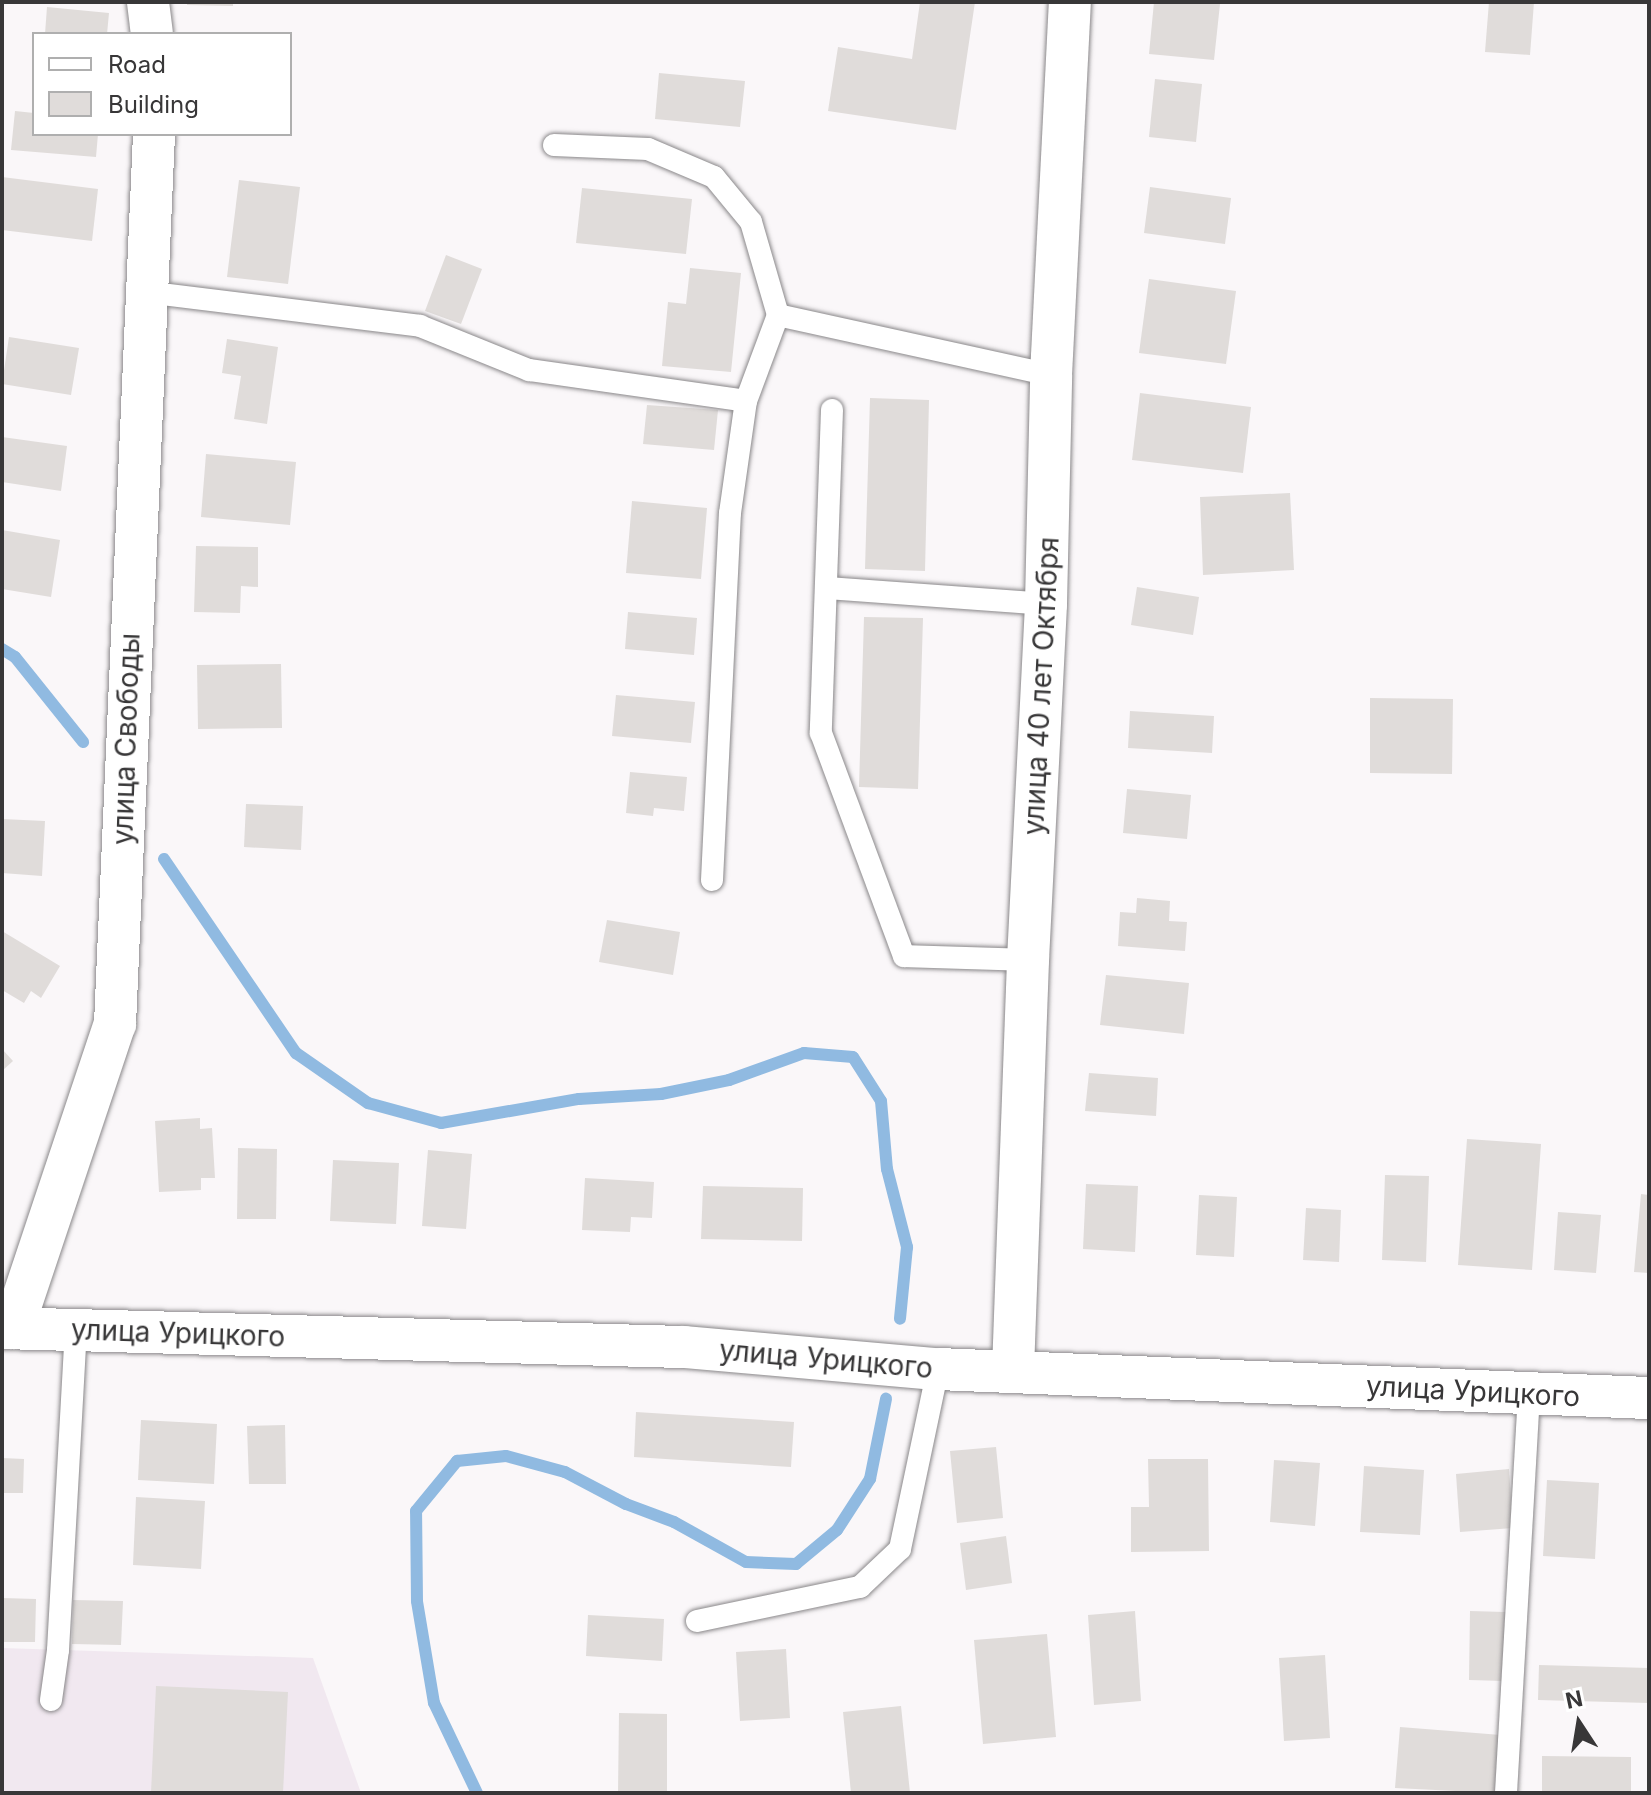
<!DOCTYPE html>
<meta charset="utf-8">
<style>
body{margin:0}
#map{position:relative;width:1651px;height:1795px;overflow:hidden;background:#faf7f9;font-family:Inter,sans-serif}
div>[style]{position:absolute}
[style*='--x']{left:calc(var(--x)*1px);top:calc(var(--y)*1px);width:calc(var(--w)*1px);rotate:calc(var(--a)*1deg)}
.built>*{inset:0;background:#f1e8f0}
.stream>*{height:12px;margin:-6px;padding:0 6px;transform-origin:6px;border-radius:6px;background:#90bae1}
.building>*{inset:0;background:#e0dcda}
.roads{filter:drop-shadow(0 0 2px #8a888a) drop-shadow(0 0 2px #8a888a)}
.service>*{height:22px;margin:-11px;padding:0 11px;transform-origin:11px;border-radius:11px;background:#fff}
.minor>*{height:42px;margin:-21px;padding:0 21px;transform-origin:21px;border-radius:21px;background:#fff}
span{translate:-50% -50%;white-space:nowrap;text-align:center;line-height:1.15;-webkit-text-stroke:8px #fff;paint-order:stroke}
.street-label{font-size:28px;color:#383738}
.frame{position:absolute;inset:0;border:4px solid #383738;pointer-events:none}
.legend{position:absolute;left:32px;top:32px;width:260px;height:104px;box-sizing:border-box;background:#fff;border:2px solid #afafaf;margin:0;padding:10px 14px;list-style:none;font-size:24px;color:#383738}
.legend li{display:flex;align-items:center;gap:16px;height:40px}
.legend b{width:40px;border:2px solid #afafaf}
.north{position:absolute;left:1539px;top:1683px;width:80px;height:80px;-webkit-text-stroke:6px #fff;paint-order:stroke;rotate:348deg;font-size:22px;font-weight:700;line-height:32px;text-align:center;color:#383738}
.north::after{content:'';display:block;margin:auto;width:28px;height:36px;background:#383738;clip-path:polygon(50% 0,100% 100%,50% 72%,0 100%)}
</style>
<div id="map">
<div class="built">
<i style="clip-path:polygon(2px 1648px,313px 1658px,361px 1793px,2px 1793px)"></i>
</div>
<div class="stream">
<i style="--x:2;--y:649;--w:15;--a:32"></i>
<i style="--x:15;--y:657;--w:109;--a:51.3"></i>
<i style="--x:164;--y:859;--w:235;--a:55.8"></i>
<i style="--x:296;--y:1053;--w:88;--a:34.8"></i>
<i style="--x:368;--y:1103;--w:76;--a:15.3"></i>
<i style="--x:441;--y:1123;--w:140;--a:-9.9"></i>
<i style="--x:579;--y:1099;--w:82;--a:-3.5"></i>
<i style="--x:661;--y:1094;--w:69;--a:-11.6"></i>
<i style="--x:729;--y:1080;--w:80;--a:-19.8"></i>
<i style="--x:804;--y:1053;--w:49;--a:4.7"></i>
<i style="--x:853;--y:1057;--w:52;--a:57.5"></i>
<i style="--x:881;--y:1101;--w:68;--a:85"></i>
<i style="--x:887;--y:1169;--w:81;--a:75.6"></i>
<i style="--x:907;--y:1247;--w:72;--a:95.6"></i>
<i style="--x:477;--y:1793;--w:100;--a:-115.5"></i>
<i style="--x:434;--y:1703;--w:103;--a:-99.5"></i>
<i style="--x:417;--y:1601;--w:90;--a:-90.6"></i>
<i style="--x:416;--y:1511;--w:65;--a:-50.6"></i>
<i style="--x:457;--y:1461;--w:49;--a:-5.8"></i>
<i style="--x:506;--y:1456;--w:61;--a:15.2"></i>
<i style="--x:565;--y:1472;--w:69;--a:27.7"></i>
<i style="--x:626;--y:1504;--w:51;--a:20.6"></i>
<i style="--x:674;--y:1522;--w:82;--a:29.1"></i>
<i style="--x:746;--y:1562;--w:50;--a:2.3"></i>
<i style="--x:796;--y:1564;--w:53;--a:-39.7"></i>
<i style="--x:837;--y:1530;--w:61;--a:-57.1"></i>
<i style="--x:870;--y:1479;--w:82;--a:-78.7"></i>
</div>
<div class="building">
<i style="clip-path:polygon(187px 2px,233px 2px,233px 6px,187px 5px)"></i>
<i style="clip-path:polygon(920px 2px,975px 2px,956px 130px,828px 111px,838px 47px,912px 59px)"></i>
<i style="clip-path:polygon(1154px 2px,1220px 4px,1214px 60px,1149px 54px)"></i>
<i style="clip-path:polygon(1489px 2px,1534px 2px,1530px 55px,1485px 52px)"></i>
<i style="clip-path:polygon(47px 7px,109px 13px,107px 34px,45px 34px)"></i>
<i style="clip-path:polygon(659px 73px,745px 81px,740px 127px,655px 119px)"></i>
<i style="clip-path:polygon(1155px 79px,1202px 84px,1196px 142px,1149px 137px)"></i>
<i style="clip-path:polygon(15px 111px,34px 113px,34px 134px,98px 134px,96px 157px,11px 150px)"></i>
<i style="clip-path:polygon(2px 177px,98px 189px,92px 241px,2px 230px)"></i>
<i style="clip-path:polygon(239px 180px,300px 187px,288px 284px,227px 277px)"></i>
<i style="clip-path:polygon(1150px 187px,1231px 198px,1225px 244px,1144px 233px)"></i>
<i style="clip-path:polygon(582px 188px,692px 199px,686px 254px,576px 243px)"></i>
<i style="clip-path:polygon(446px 255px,482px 269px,461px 324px,425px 311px)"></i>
<i style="clip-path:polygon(690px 268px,741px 273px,731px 372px,662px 366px,668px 302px,686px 304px)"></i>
<i style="clip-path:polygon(1149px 279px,1236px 291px,1226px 364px,1139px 353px)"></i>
<i style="clip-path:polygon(9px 337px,79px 348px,71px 395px,2px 384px)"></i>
<i style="clip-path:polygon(227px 339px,278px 347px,267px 424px,234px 419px,241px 376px,222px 373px)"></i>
<i style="clip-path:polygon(1140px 393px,1251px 407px,1243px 473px,1132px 460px)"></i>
<i style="clip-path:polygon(870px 398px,929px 400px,925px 571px,865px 569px)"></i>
<i style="clip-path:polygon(647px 405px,718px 410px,714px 450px,643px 444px)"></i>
<i style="clip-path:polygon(2px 437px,67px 446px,61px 491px,2px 482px)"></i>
<i style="clip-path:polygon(206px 454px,296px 462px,290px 525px,201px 517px)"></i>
<i style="clip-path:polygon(1290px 493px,1294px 570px,1203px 575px,1200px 497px)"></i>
<i style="clip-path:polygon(632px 501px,707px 508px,701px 579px,626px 573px)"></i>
<i style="clip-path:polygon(2px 530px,60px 540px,51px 597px,2px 589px)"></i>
<i style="clip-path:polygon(196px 546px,258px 547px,258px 587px,241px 586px,240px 613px,194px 612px)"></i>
<i style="clip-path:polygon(1137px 587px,1199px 597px,1193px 635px,1131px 625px)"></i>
<i style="clip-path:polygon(628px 612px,697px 618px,694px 655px,625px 649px)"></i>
<i style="clip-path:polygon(864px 617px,923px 618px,918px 789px,859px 787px)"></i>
<i style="clip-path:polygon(281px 664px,282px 728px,198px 729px,197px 665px)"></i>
<i style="clip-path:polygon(616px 695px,695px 702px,691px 743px,612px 736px)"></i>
<i style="clip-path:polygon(1370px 698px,1453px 699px,1452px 774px,1370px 773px)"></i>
<i style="clip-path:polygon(1130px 711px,1214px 716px,1212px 753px,1128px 748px)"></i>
<i style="clip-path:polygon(630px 772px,687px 777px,684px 811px,654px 808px,653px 816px,626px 813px)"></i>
<i style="clip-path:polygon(1127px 789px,1191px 795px,1187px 839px,1123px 833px)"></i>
<i style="clip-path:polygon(246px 804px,303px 806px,301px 850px,244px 847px)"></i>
<i style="clip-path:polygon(2px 819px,45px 821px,42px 876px,2px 873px)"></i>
<i style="clip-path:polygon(1137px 898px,1170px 901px,1169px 921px,1187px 922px,1185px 951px,1118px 946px,1120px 912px,1136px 913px)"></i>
<i style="clip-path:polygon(607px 920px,680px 932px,673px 975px,599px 962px)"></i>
<i style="clip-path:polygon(2px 931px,60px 966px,41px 998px,31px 991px,24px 1003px,2px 990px)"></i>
<i style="clip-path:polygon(1106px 975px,1189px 983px,1184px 1034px,1100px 1025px)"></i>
<i style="clip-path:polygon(2px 1049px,13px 1061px,2px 1071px)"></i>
<i style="clip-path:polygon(1089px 1073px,1158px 1078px,1156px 1116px,1085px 1111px)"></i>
<i style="clip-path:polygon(200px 1118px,200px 1129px,212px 1128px,215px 1178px,201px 1178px,201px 1190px,159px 1192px,155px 1121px)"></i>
<i style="clip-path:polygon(1467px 1139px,1541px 1144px,1532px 1270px,1458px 1265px)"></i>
<i style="clip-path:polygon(238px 1148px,277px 1149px,276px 1219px,237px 1219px)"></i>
<i style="clip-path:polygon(428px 1150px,472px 1154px,466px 1229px,422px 1226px)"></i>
<i style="clip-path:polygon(333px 1160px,399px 1163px,396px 1224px,330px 1221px)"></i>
<i style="clip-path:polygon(1385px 1175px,1429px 1176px,1426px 1262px,1382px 1260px)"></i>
<i style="clip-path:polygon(585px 1178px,654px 1182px,652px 1218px,631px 1217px,630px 1232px,582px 1230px)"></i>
<i style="clip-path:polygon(1086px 1184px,1138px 1186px,1135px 1252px,1083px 1249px)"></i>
<i style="clip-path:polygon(703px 1186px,803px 1188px,802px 1241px,701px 1239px)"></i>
<i style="clip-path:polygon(1641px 1194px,1649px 1195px,1649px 1273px,1634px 1272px)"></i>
<i style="clip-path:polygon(1199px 1195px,1237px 1197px,1234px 1257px,1196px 1255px)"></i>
<i style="clip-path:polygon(1306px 1208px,1341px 1210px,1339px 1262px,1303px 1260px)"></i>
<i style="clip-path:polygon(1558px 1212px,1601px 1215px,1596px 1273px,1554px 1270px)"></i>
<i style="clip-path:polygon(636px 1412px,794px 1422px,791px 1467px,634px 1457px)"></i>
<i style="clip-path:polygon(141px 1420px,217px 1424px,214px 1484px,138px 1480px)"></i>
<i style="clip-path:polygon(285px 1425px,286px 1484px,249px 1484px,247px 1426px)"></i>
<i style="clip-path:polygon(996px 1447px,1003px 1518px,957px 1523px,950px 1451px)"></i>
<i style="clip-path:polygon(2px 1458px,24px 1459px,23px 1493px,2px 1493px)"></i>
<i style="clip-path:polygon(1148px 1459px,1208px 1459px,1209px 1551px,1131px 1552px,1131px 1507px,1149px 1507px)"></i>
<i style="clip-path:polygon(1274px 1460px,1320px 1463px,1315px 1526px,1270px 1522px)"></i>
<i style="clip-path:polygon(1364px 1466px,1424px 1470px,1420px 1535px,1360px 1532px)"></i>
<i style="clip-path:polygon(1509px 1469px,1513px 1528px,1460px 1532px,1456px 1474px)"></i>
<i style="clip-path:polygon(1547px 1480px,1599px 1483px,1595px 1559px,1543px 1556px)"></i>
<i style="clip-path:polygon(136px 1497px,205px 1501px,201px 1569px,133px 1565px)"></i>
<i style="clip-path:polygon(1006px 1536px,1012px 1583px,966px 1590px,960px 1543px)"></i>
<i style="clip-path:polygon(2px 1598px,36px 1599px,35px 1642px,2px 1642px)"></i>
<i style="clip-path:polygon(73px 1600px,123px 1601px,121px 1645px,72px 1644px)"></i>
<i style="clip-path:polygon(1135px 1611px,1141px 1701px,1094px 1705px,1088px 1615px)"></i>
<i style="clip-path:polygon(1470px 1611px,1505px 1612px,1504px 1681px,1469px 1680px)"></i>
<i style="clip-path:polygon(588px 1615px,664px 1619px,662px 1661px,586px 1656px)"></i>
<i style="clip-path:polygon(1047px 1634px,1056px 1737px,983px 1744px,974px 1640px)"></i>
<i style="clip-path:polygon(786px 1649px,790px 1718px,740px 1721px,736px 1652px)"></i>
<i style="clip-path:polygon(1325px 1655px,1330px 1738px,1284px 1741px,1279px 1658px)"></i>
<i style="clip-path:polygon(1539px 1665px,1649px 1668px,1649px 1703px,1538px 1700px)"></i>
<i style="clip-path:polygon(156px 1686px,288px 1692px,283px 1793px,151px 1793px)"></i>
<i style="clip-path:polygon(901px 1706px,910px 1793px,851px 1793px,843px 1712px)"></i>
<i style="clip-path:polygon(619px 1713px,667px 1714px,667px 1793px,618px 1793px)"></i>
<i style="clip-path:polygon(1400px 1727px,1501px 1735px,1496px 1793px,1395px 1788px)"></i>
<i style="clip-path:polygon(1542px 1756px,1631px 1757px,1631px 1793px,1542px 1793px)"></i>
</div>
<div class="roads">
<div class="service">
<i style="--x:554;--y:145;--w:94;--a:2.4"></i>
<i style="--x:648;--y:149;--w:72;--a:23"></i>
<i style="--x:714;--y:177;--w:58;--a:50.6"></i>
<i style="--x:751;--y:222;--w:97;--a:73.8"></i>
<i style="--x:778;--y:315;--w:280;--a:12.4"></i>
<i style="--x:145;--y:292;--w:277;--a:7"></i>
<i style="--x:420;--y:326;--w:118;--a:22"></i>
<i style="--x:529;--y:370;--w:219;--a:8.1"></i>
<i style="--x:832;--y:410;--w:323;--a:92"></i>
<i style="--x:821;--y:733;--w:238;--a:69.6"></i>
<i style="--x:904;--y:956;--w:124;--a:1.8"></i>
<i style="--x:828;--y:588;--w:219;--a:4.2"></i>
<i style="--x:712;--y:880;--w:367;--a:-87.2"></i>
<i style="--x:730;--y:513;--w:113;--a:-81.9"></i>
<i style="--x:746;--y:401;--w:92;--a:-69.6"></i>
<i style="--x:697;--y:1621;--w:167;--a:-11.8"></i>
<i style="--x:860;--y:1587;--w:55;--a:-43.5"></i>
<i style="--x:900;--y:1549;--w:184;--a:-78.1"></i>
<i style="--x:51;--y:1700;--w:50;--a:-82"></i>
<i style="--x:58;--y:1650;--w:321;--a:-86.8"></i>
<i style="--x:1506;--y:1793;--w:401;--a:-86.7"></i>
</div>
<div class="minor">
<i style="--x:148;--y:2;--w:32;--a:83"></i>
<i style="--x:2;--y:1328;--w:682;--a:1.6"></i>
<i style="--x:684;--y:1347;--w:255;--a:5"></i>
<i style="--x:938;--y:1369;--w:712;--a:2.34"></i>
<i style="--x:13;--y:1328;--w:321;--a:-71.5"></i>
<i style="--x:115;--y:1024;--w:891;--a:-87.49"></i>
<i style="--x:1013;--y:1370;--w:410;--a:-87.9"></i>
<i style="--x:1028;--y:960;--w:356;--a:-87.1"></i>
<i style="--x:1046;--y:604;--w:229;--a:-88.7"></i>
<i style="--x:1051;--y:375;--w:373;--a:-87.1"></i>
</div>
</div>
<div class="street-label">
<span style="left:1041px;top:686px;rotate:-87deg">улица 40 лет Октября</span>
<span style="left:126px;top:739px;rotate:-88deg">улица Свободы</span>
<span style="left:178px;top:1333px;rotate:2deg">улица Урицкого</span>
<span style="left:826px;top:1359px;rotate:5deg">улица Урицкого</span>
<span style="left:1473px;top:1391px;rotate:3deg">улица Урицкого</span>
</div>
<div class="frame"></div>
<ul class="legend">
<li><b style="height:10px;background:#fff"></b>Road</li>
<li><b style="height:22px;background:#e0dcda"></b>Building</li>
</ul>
<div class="north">N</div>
</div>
